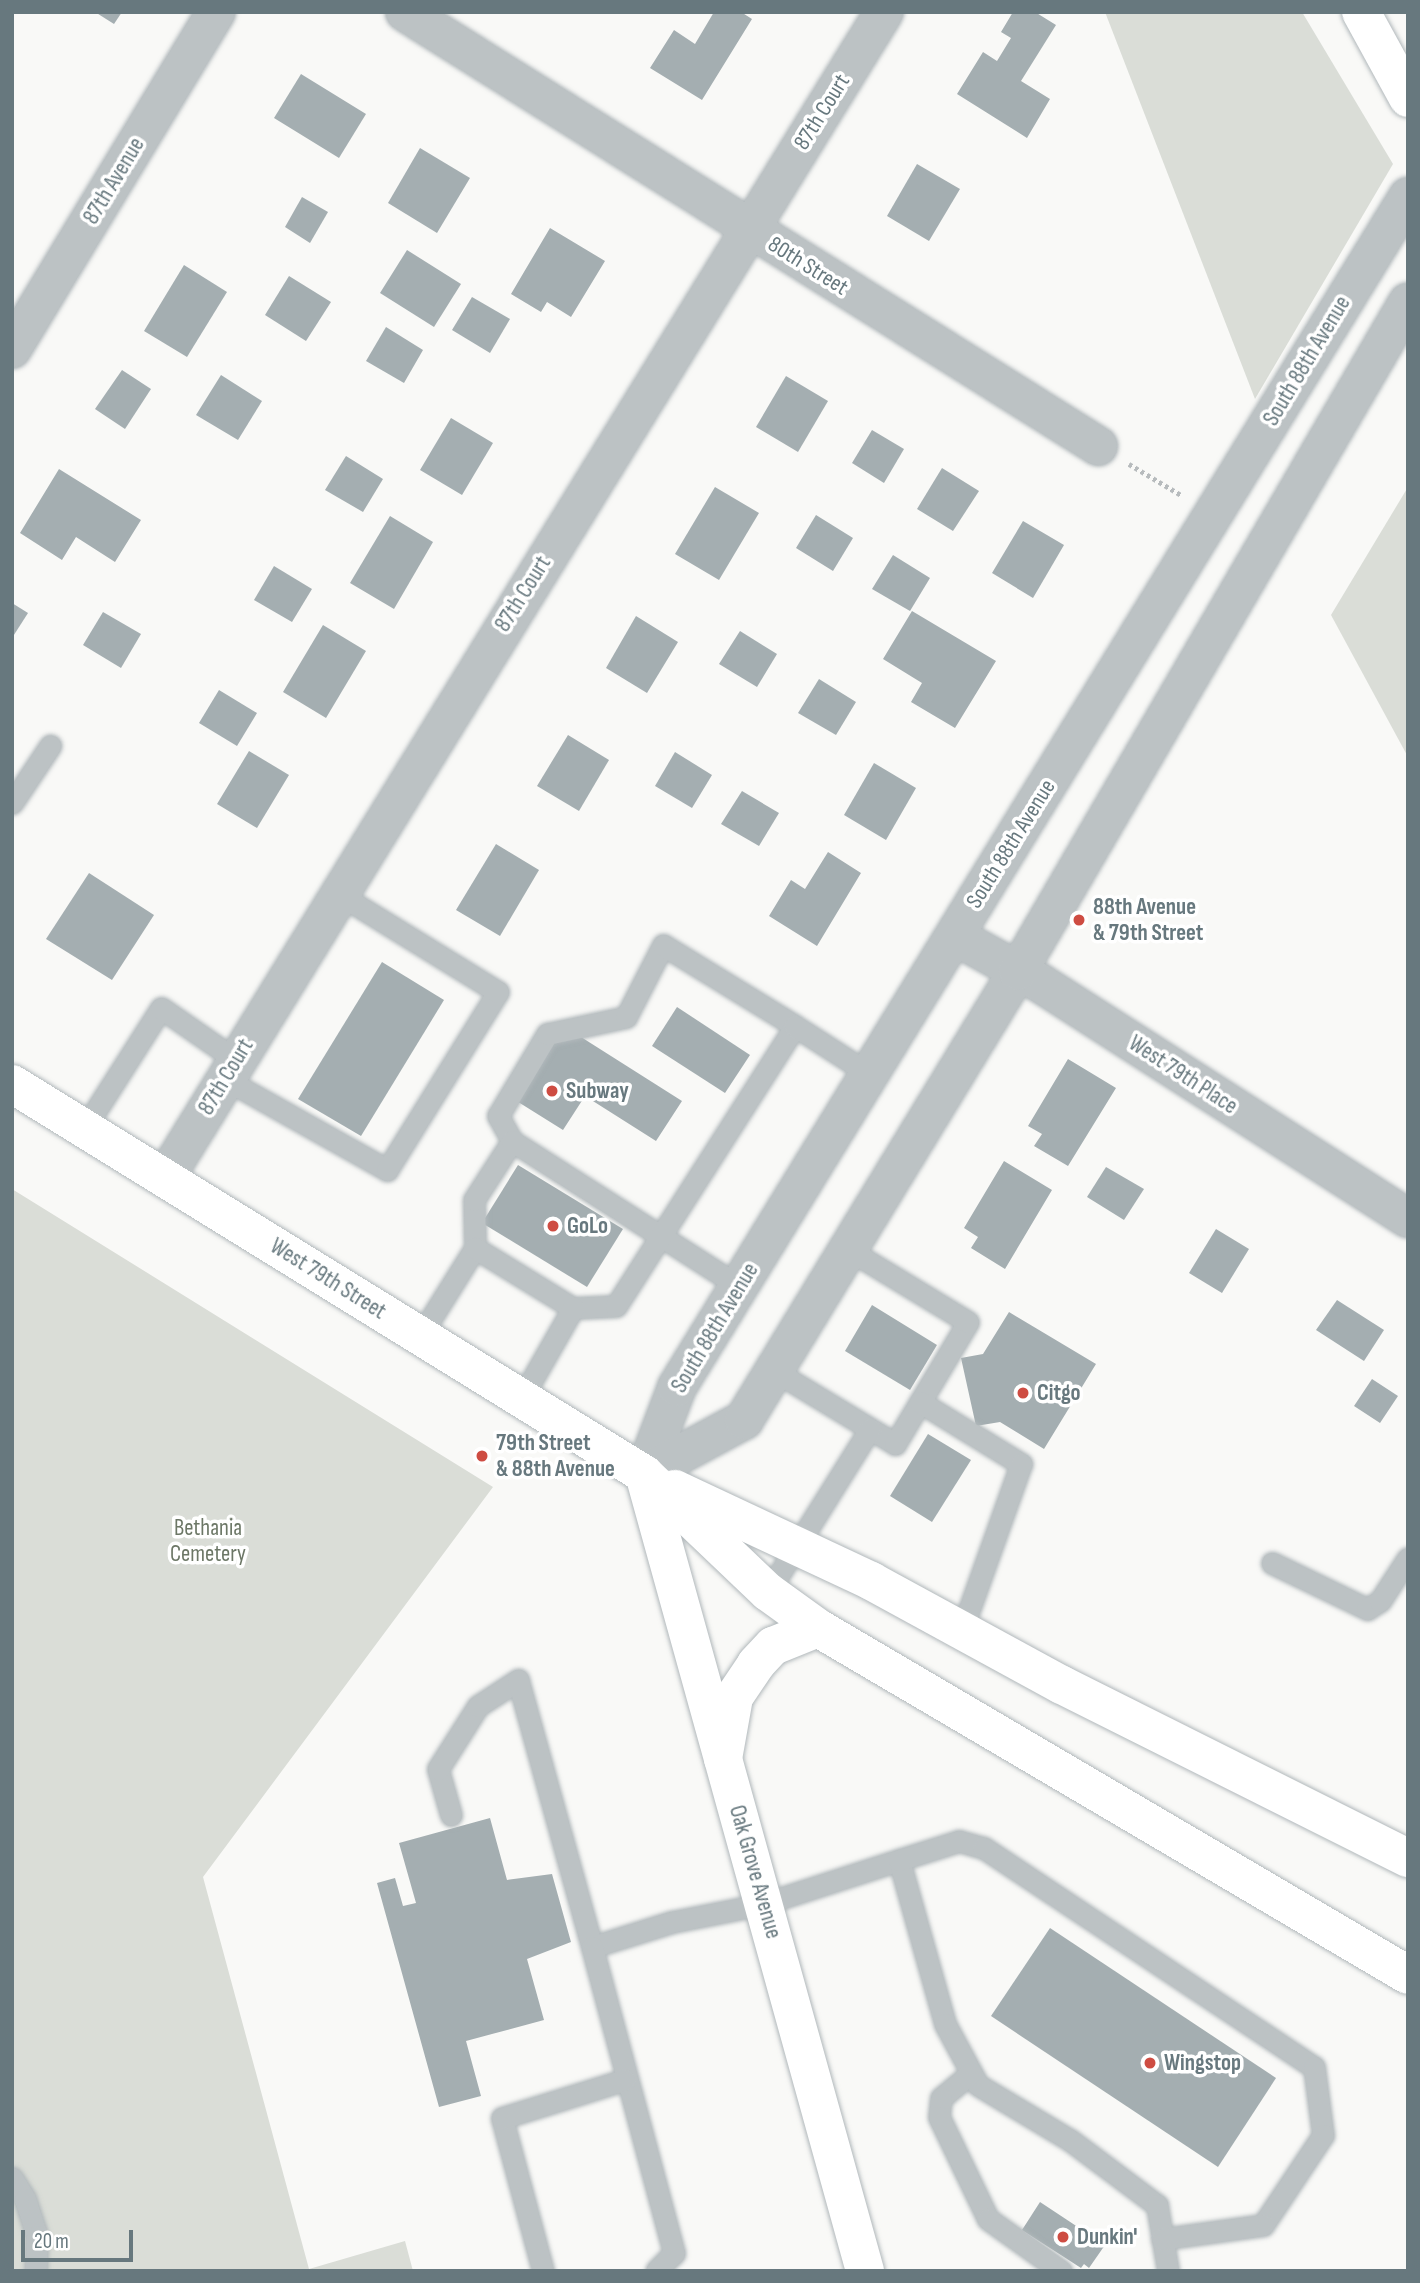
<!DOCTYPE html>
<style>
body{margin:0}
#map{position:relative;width:1420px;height:2283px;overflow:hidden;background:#f9f9f7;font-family:"Sofia Sans Condensed",sans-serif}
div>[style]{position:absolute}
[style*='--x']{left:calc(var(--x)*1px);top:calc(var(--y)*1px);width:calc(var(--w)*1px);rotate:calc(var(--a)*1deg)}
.green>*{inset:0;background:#daddd7}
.building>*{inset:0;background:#a4aeb1}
.path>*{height:4.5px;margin-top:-2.25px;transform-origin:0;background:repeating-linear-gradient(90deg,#b7bbbd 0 3.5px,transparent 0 7px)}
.roads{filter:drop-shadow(0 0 2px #b1b8bb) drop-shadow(0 0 2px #b1b8bb)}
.service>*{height:21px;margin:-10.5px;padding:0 10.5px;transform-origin:10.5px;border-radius:10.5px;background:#bcc2c4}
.minor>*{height:38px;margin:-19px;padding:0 19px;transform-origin:19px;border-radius:19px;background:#bcc2c4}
.tertiary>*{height:38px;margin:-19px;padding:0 19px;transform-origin:19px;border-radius:19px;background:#bcc2c4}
.secondary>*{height:38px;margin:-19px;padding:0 19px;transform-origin:19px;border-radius:19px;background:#fff}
.primary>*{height:38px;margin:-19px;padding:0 19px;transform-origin:19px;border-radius:19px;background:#fff}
.motorway>*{height:38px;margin:-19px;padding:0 19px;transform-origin:19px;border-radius:19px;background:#fff}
.dots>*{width:19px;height:19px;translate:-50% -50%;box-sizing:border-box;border:4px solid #fff;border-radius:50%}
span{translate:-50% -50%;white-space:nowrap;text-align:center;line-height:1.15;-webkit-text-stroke:7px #fff;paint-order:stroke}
.street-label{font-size:23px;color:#67787e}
.poi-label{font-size:23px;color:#67787e;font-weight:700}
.left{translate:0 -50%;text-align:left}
.park-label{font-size:23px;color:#6c7766}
.frame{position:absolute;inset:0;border:14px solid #67787e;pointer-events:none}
.scale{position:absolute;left:21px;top:2230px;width:112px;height:32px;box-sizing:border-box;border:4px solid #67787e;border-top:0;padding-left:9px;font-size:21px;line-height:24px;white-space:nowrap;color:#67787e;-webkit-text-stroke:5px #fff;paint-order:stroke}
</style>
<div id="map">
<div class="green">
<i style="clip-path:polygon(1105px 12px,1302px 12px,1393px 164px,1255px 399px)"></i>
<i style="clip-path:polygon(1408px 487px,1408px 757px,1331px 615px)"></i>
<i style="clip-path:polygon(12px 1189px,493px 1487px,203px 1877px,309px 2269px,405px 2241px,413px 2271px,12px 2271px)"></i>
</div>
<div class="building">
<i style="clip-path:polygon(95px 12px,122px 12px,114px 24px)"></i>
<i style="clip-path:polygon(714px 12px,741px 12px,752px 19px,702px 100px,650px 68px,674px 30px,695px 44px)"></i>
<i style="clip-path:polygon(1013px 12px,1035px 12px,1056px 25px,1021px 81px,1050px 99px,1027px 138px,957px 94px,983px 52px,997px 61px,1011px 38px,1001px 32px)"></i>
<i style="clip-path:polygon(301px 74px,366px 114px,339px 158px,274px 118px)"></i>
<i style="clip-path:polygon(420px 148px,470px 178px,437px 233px,388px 203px)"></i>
<i style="clip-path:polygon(917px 164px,960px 189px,929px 241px,887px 216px)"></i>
<i style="clip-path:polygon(302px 197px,328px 212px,310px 243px,285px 227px)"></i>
<i style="clip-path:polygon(550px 228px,605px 261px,571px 317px,547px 302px,541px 312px,511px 294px)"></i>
<i style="clip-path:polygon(407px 250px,461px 284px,434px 327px,380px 293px)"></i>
<i style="clip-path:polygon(184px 265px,227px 292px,187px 357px,144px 331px)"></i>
<i style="clip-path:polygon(289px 276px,331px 302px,306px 341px,265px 315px)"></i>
<i style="clip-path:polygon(472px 297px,510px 319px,490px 353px,452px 330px)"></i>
<i style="clip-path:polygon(386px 327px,423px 350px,404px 383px,366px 361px)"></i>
<i style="clip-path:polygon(122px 370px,151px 389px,125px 429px,95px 409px)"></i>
<i style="clip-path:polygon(221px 375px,262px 401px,238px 440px,196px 415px)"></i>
<i style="clip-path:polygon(786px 376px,828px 401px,798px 452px,756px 427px)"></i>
<i style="clip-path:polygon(451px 418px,493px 443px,462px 495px,420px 470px)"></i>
<i style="clip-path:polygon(872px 430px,904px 449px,884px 483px,852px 463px)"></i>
<i style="clip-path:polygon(346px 456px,383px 479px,363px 512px,325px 490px)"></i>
<i style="clip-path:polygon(942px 468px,979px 491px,953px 531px,917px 509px)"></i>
<i style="clip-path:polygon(59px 469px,141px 520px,115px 562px,76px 537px,62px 560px,20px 533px)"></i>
<i style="clip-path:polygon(715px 487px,759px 513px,719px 580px,675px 554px)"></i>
<i style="clip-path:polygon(816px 515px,853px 538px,833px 571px,796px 548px)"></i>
<i style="clip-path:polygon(390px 516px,433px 542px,394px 609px,350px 583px)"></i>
<i style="clip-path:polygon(1023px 521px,1064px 545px,1033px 598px,992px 573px)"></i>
<i style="clip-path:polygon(893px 555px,930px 578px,910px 611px,872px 589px)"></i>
<i style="clip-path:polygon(274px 566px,312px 589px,292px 622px,254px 600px)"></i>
<i style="clip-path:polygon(12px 603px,28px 613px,12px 638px)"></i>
<i style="clip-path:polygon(912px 611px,996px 661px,955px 728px,911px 702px,922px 683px,883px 659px)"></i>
<i style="clip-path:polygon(103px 612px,141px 634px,121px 668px,83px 645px)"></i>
<i style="clip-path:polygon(636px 616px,678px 642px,647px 693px,606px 668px)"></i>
<i style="clip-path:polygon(323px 625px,366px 651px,326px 718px,283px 692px)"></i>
<i style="clip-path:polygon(740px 631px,777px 654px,757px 687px,719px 664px)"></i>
<i style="clip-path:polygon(819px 679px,856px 702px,836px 735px,798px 713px)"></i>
<i style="clip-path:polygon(219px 690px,257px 713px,237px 746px,199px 723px)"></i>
<i style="clip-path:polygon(568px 735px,609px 760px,579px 811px,537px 786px)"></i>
<i style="clip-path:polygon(249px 751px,289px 775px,257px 828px,217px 804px)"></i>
<i style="clip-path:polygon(675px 752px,712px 775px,692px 808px,655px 786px)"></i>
<i style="clip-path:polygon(874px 763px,916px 788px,886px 840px,844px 815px)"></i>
<i style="clip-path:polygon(742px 791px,779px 813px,759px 846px,721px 824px)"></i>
<i style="clip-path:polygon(496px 844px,539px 870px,500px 936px,456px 910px)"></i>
<i style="clip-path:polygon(828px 852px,861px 873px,817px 946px,769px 916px,791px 880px,805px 889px)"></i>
<i style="clip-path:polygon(89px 873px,154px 915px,112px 980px,46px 939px)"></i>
<i style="clip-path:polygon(382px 962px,444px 1000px,361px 1136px,298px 1099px)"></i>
<i style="clip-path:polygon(677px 1007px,750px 1055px,725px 1093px,652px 1046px)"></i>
<i style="clip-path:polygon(581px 1037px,682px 1101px,656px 1141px,585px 1096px,563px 1130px,515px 1100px,551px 1042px)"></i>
<i style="clip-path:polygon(1068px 1059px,1116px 1088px,1068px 1166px,1034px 1146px,1042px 1134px,1028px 1126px)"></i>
<i style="clip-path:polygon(1004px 1161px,1052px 1190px,1005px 1269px,971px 1248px,978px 1237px,964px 1228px)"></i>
<i style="clip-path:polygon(518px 1165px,623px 1229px,587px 1287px,482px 1223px)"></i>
<i style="clip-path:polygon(1106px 1167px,1144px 1189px,1124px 1220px,1087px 1197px)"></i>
<i style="clip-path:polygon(1216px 1229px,1249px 1249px,1222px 1293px,1189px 1273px)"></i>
<i style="clip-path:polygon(1337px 1300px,1384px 1330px,1364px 1361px,1316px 1330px)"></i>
<i style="clip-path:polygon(872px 1305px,937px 1345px,910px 1390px,845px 1351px)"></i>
<i style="clip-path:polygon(1009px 1312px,1096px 1364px,1044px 1449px,1000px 1422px,976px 1426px,961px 1358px,983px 1354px)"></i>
<i style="clip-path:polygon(1372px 1379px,1398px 1396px,1380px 1423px,1354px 1406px)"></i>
<i style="clip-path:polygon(928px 1434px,971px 1460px,932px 1522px,890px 1496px)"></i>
<i style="clip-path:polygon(490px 1818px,507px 1880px,552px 1874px,571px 1942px,527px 1959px,544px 2020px,466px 2041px,481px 2096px,439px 2107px,377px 1883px,395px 1878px,403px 1906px,416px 1903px,399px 1843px)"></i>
<i style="clip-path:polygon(1050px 1928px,1276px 2078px,1218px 2167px,991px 2016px)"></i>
<i style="clip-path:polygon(1040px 2202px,1105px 2245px,1089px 2268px,1084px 2264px,1081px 2268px,1022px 2230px)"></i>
</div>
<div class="path">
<i style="--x:1129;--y:464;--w:61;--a:30.8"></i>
</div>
<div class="roads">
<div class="service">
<i style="--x:12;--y:803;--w:69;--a:-56.3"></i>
<i style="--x:225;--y:1079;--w:186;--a:29.3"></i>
<i style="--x:387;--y:1170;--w:210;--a:-58.1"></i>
<i style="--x:498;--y:992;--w:189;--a:-148.4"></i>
<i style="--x:84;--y:1129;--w:143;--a:-57.5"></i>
<i style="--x:161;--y:1008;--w:91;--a:34.7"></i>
<i style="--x:512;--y:1141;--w:29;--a:-119"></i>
<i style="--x:498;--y:1116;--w:96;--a:-59.1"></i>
<i style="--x:547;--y:1034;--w:81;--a:-12.1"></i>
<i style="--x:626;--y:1017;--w:81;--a:-62.8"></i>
<i style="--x:663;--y:945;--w:155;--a:31.5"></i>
<i style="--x:475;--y:1248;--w:48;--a:-91.2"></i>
<i style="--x:474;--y:1200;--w:70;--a:-57.2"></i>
<i style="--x:512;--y:1141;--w:269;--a:32.6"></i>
<i style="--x:573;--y:1308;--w:43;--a:-2.7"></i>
<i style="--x:616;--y:1306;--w:332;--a:-57.4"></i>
<i style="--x:795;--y:1026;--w:90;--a:32.8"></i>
<i style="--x:420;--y:1336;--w:104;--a:-58"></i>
<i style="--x:475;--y:1248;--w:115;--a:31.5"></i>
<i style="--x:573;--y:1308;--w:105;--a:119.7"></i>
<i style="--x:773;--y:1370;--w:143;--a:31.2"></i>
<i style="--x:895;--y:1444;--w:142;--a:-59.1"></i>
<i style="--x:968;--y:1322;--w:139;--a:-148.8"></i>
<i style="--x:920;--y:1402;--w:119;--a:31.5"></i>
<i style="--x:1021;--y:1464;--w:176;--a:109.6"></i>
<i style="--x:1272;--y:1563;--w:106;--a:25.8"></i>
<i style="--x:1367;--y:1609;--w:15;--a:-32"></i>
<i style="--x:1380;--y:1601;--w:51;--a:-56.9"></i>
<i style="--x:768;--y:1592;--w:192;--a:-58"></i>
<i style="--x:451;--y:1815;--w:48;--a:-105.8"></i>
<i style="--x:438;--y:1769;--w:75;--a:-57.6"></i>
<i style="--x:478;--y:1706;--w:48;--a:-33"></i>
<i style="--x:518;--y:1680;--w:277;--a:74.5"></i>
<i style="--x:592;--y:1947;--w:84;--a:-17.4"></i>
<i style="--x:672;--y:1922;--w:93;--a:-11.2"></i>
<i style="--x:763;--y:1904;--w:143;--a:-17.9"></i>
<i style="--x:899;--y:1860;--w:170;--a:74.3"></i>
<i style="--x:945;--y:2024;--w:69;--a:61.6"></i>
<i style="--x:978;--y:2085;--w:107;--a:30.9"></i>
<i style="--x:1070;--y:2140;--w:109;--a:36.8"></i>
<i style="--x:1157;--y:2205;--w:67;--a:80.5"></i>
<i style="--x:899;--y:1860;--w:63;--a:-17.6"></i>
<i style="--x:959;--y:1841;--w:26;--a:16"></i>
<i style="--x:984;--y:1848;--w:396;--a:33.6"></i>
<i style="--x:1314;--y:2067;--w:69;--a:82.5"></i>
<i style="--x:1323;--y:2135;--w:108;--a:123.7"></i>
<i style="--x:1263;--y:2225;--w:102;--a:172.1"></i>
<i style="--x:592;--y:1947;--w:317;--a:75"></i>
<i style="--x:674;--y:2253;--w:25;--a:135"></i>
<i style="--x:971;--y:2073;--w:39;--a:140"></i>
<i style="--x:941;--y:2098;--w:19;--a:96"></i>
<i style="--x:939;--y:2117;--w:113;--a:64.3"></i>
<i style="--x:988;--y:2219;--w:90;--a:35.5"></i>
<i style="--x:12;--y:2178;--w:25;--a:58"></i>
<i style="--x:25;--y:2199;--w:39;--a:72"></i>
<i style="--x:37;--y:2236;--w:35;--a:92"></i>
<i style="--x:543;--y:2271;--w:158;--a:-105"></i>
<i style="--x:502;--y:2118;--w:128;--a:-17.3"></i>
</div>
<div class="minor">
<i style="--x:405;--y:12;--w:818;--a:32.06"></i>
<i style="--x:12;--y:349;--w:394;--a:-58.8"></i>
<i style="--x:955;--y:936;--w:97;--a:28.9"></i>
<i style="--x:1040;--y:983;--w:437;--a:32.6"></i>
<i style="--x:165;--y:1178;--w:1370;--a:-58.34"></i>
</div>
<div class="tertiary">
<i style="--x:644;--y:1474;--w:93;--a:-69.2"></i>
<i style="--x:677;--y:1387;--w:1397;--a:-58.44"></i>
<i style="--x:644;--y:1474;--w:114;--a:-28.4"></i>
<i style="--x:744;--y:1420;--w:526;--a:-58.61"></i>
<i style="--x:1018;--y:971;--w:774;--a:-59.76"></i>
</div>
<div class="secondary">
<i style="--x:12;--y:1084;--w:743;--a:31.68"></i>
<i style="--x:644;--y:1474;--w:827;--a:74.5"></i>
</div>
<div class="primary">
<i style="--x:644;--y:1474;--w:171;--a:43.6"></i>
<i style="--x:768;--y:1592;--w:62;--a:35.8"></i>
<i style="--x:818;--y:1628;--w:684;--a:30.46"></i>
<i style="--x:675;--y:1489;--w:217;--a:25.1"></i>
<i style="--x:871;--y:1581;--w:217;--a:28.6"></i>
<i style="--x:1062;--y:1685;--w:387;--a:26.6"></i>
<i style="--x:723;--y:1759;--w:63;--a:-79.9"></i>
<i style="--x:734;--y:1697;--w:40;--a:-56"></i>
<i style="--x:756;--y:1664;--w:25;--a:-47"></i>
<i style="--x:773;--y:1646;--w:48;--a:-21.8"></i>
</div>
<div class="motorway">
<i style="--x:1361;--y:12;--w:98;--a:61.3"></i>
</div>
</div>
<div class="dots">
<i style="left:1079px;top:920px;background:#ce4c42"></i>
<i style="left:552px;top:1091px;background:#ce4c42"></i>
<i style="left:553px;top:1226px;background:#ce4c42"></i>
<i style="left:1023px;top:1393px;background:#ce4c42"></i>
<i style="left:482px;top:1456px;background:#ce4c42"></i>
<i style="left:1150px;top:2063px;background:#ce4c42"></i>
<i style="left:1063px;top:2237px;background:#ce4c42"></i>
</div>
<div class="street-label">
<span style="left:822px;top:112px;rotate:-58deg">87th Court</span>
<span style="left:114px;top:181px;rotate:-59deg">87th Avenue</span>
<span style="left:808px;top:266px;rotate:32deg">80th Street</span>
<span style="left:1307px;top:361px;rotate:-59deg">South 88th Avenue</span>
<span style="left:523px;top:594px;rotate:-58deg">87th Court</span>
<span style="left:1011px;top:844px;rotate:-58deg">South 88th Avenue</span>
<span style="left:1183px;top:1075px;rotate:33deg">West 79th Place</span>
<span style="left:226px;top:1077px;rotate:-59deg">87th Court</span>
<span style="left:328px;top:1279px;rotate:32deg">West 79th Street</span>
<span style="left:715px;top:1328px;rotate:-59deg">South 88th Avenue</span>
<span style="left:755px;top:1872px;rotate:74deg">Oak Grove Avenue</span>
</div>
<div class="poi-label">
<span class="left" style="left:1093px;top:920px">88th Avenue<br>&amp; 79th Street</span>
<span class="left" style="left:566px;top:1091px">Subway</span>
<span class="left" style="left:567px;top:1226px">GoLo</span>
<span class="left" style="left:1037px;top:1393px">Citgo</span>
<span class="left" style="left:496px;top:1456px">79th Street<br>&amp; 88th Avenue</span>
<span class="left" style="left:1164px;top:2063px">Wingstop</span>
<span class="left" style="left:1077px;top:2237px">Dunkin'</span>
</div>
<div class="park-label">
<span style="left:208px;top:1541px">Bethania<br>Cemetery</span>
</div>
<div class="frame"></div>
<div class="scale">20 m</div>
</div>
